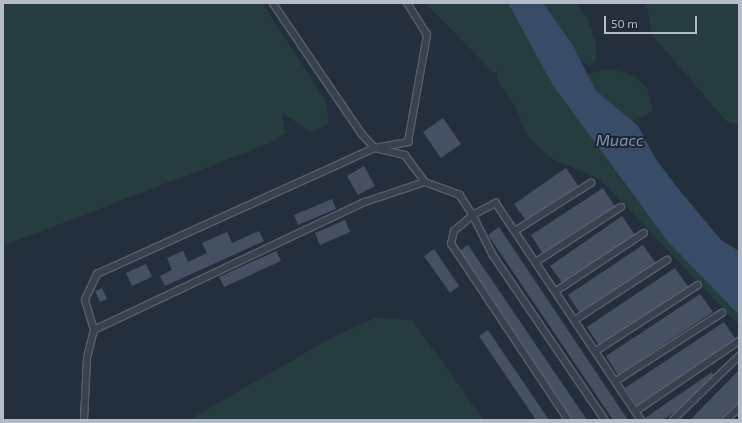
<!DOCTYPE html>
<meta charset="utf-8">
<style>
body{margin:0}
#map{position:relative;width:742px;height:423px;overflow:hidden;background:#242f3e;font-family:"Exo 2",sans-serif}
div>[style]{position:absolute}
.green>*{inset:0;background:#263c3f}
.water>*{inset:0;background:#394c67}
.building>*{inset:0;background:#455162}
.roads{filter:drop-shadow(1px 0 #565f6c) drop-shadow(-1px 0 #565f6c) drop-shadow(0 1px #565f6c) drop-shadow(0 -1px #565f6c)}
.service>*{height:5.5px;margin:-2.75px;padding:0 2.75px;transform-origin:2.75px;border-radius:2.75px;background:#38414e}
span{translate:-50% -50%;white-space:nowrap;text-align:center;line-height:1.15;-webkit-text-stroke:4px #1d2633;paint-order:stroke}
.water-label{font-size:16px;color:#7c92b1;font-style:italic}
.frame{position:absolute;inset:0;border:4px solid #b4bcc9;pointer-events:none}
.scale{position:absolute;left:604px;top:16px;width:93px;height:18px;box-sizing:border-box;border:2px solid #b4bcc9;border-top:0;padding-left:5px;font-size:12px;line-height:14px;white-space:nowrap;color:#b4bcc9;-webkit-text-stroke:3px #1d2633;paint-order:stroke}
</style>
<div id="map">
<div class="green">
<div style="clip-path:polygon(3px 3px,262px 3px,326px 101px,329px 123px,311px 132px,282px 113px,285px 133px,270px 143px,3px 246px)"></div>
<div style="clip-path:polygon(425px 3px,508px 3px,552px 84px,606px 69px,615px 70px,635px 76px,647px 88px,653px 111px,622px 128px,607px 160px,668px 242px,739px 315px,739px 325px,600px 179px,556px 161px,541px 150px,525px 132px,518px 111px,497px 79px,497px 71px,494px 73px)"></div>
<div style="clip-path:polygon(544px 3px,575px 3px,587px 18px,596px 44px,596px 60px,590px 66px,571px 54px,543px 13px)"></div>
<div style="clip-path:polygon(646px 3px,739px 3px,739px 125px,727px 122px,653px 36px)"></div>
<div style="clip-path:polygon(374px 318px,412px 320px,484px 420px,189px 420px,324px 342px)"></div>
</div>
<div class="water">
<div style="clip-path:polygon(508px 3px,543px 3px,572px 44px,596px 91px,638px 126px,655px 158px,676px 186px,721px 240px,739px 251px,739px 315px,668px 242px,552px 84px)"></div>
</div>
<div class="building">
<div style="clip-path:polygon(443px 118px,461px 144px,441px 158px,423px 132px)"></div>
<div style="clip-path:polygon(364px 166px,375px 186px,358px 195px,347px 176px)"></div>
<div style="clip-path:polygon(566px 168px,579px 187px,527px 222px,514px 204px)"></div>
<div style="clip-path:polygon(603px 188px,615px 207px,543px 254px,531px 235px)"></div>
<div style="clip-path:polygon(332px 199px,336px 209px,298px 225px,294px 215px)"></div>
<div style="clip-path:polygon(622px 216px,635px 235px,564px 285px,550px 266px)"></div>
<div style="clip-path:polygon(345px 220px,350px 232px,320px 245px,315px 233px)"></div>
<div style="clip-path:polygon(499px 227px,628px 420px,613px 420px,488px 235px)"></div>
<div style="clip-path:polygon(259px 231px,264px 241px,165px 286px,160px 276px,172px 270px,167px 258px,183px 251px,188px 262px,207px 253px,202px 243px,227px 232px,232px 243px)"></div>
<div style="clip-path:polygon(468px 245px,587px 420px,573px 420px,458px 252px)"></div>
<div style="clip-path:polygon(643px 245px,657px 265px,581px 315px,568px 295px)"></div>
<div style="clip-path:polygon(434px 249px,459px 286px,450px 293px,424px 256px)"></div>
<div style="clip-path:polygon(276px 251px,281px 261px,224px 287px,219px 277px)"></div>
<div style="clip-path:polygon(146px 264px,152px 277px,132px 286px,126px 273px)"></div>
<div style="clip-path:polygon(675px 268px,689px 288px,600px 347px,587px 327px)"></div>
<div style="clip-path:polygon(102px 288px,107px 299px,100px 302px,95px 291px)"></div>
<div style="clip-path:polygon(700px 294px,713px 312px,618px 375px,606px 356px)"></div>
<div style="clip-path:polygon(724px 322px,737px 341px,638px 407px,625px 388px)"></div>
<div style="clip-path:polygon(488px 330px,549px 420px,536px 420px,479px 336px)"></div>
<div style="clip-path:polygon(739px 370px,739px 403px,722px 420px,690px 420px)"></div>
<div style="clip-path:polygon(712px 372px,715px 378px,689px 402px,663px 420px,646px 420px,645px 418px)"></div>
</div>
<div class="roads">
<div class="service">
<div style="left:273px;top:3px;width:158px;rotate:55.8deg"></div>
<div style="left:362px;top:134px;width:19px;rotate:47deg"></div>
<div style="left:375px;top:148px;width:31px;rotate:13deg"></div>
<div style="left:405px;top:155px;width:34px;rotate:53deg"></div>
<div style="left:425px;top:182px;width:37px;rotate:20deg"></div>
<div style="left:460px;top:195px;width:24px;rotate:57deg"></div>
<div style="left:473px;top:215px;width:45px;rotate:63.4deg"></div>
<div style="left:493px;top:255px;width:199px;rotate:55.8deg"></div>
<div style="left:515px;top:231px;width:90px;rotate:-32.3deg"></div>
<div style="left:536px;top:262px;width:101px;rotate:-32.9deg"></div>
<div style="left:556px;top:291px;width:105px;rotate:-33.4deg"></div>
<div style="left:575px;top:320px;width:110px;rotate:-33.1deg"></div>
<div style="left:94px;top:330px;width:31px;rotate:-107deg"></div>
<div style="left:85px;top:300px;width:29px;rotate:-65deg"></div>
<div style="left:97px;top:274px;width:305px;rotate:-24.4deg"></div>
<div style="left:375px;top:148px;width:34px;rotate:-10deg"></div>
<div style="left:408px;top:142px;width:109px;rotate:-79.9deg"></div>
<div style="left:427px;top:35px;width:38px;rotate:-122deg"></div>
<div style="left:596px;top:351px;width:121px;rotate:-32.9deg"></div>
<div style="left:616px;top:381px;width:126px;rotate:-32.7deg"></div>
<div style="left:636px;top:411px;width:125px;rotate:-34.2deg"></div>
<div style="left:84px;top:420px;width:62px;rotate:-87.2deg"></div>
<div style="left:87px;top:358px;width:29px;rotate:-76deg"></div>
<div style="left:94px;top:330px;width:300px;rotate:-25.3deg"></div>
<div style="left:365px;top:202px;width:63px;rotate:-18.4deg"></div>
<div style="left:568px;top:420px;width:211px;rotate:-123.6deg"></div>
<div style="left:451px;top:244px;width:13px;rotate:-77deg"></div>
<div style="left:454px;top:231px;width:25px;rotate:-40deg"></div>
<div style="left:473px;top:215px;width:26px;rotate:-28deg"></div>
<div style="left:496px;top:203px;width:261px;rotate:56.2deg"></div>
<div style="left:673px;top:420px;width:92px;rotate:-44.1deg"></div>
<div style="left:726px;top:420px;width:18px;rotate:-43deg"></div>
</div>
</div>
<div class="water-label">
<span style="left:620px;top:140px">Миасс</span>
</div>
<div class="frame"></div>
<div class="scale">50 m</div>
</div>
